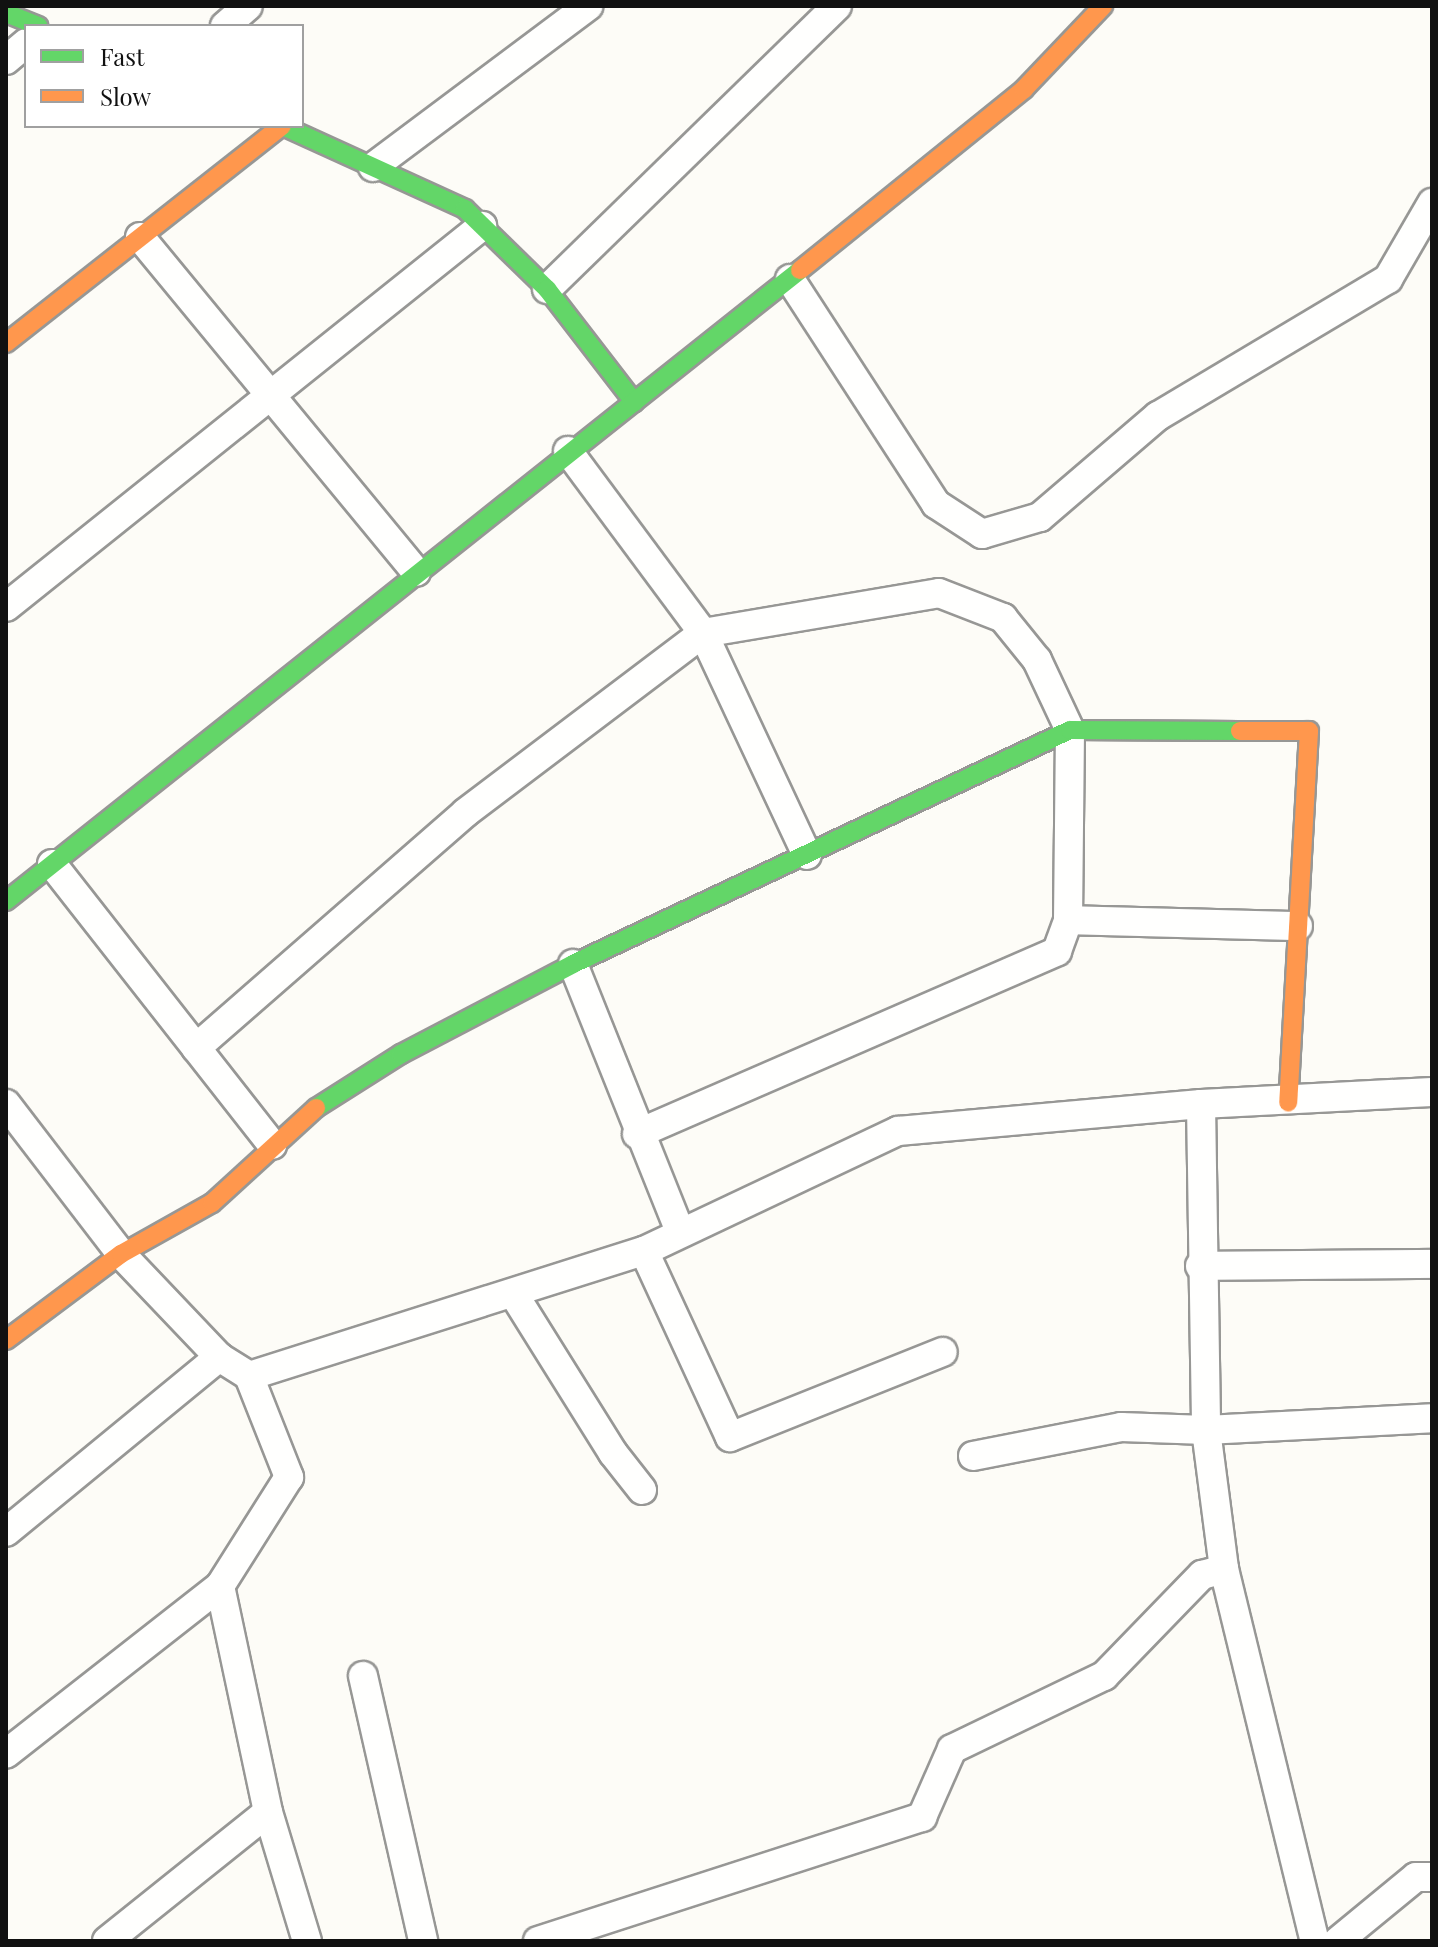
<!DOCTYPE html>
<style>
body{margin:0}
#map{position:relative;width:1438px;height:1947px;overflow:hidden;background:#fdfcf7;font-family:"Playfair Display",serif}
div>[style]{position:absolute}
.roads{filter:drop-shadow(2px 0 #979795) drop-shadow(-2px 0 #979795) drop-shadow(0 2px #979795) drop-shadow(0 -2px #979795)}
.street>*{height:28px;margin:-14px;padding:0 14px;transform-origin:14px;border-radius:14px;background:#fffffe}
.fast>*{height:18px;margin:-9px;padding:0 9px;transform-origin:9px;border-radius:9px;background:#63d668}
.slow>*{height:18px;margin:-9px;padding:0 9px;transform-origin:9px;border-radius:9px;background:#ff974d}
span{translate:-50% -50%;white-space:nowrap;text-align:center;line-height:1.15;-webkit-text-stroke:8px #fff;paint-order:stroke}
.frame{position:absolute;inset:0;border:8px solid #111;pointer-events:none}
.legend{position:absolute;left:24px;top:24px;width:280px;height:104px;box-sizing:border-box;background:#fff;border:2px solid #a0a0a0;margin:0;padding:10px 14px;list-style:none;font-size:24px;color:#111}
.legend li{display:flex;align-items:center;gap:16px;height:40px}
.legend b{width:40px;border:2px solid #a0a0a0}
</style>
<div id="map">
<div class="roads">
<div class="street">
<div style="left:225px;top:26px;width:30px;rotate:-41deg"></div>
<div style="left:6px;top:60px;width:26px;rotate:-40deg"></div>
<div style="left:373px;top:167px;width:269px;rotate:-36.8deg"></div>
<div style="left:140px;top:237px;width:434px;rotate:50.5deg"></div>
<div style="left:790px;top:279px;width:268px;rotate:57deg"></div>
<div style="left:936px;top:504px;width:55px;rotate:33.1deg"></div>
<div style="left:982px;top:534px;width:60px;rotate:-16.3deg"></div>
<div style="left:1040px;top:517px;width:155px;rotate:-40.6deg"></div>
<div style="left:1158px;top:416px;width:268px;rotate:-30.8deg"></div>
<div style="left:1388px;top:279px;width:88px;rotate:-59.9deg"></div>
<div style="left:547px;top:289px;width:405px;rotate:-44.3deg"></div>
<div style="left:568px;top:451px;width:227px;rotate:53.4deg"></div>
<div style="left:703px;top:633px;width:239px;rotate:-9.6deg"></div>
<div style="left:939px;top:593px;width:69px;rotate:21.3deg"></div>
<div style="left:1003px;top:618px;width:54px;rotate:51deg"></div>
<div style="left:1037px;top:660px;width:77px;rotate:64.8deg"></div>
<div style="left:1070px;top:730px;width:190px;rotate:90.6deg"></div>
<div style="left:1068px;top:920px;width:230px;rotate:1.5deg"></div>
<div style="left:6px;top:607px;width:610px;rotate:-38.67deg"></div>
<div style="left:52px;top:864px;width:357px;rotate:51.9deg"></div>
<div style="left:573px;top:964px;width:289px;rotate:68.2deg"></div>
<div style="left:196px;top:1048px;width:357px;rotate:-41.1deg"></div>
<div style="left:465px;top:813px;width:298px;rotate:-37.1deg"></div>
<div style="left:703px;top:633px;width:245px;rotate:64.9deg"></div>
<div style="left:6px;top:1104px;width:189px;rotate:52.5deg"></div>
<div style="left:121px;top:1254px;width:142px;rotate:46.4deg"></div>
<div style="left:219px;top:1357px;width:36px;rotate:32deg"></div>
<div style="left:249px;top:1376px;width:109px;rotate:68.4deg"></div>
<div style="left:289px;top:1477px;width:129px;rotate:122.3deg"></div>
<div style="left:220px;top:1586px;width:272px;rotate:141.9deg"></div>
<div style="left:1201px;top:1104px;width:326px;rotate:89.1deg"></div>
<div style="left:1206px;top:1430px;width:140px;rotate:82.6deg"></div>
<div style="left:1224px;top:1569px;width:383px;rotate:76.3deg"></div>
<div style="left:637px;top:1134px;width:458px;rotate:-23.5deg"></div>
<div style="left:1057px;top:951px;width:33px;rotate:-70deg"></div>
<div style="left:644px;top:1251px;width:205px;rotate:65.2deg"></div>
<div style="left:730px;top:1437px;width:229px;rotate:-21.8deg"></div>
<div style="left:1200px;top:1266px;width:232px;rotate:-0.5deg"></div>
<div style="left:513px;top:1293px;width:189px;rotate:58deg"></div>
<div style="left:613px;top:1453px;width:47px;rotate:51.9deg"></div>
<div style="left:249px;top:1376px;width:414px;rotate:-17.6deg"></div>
<div style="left:644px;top:1251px;width:281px;rotate:-25.3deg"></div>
<div style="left:898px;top:1131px;width:304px;rotate:-5.1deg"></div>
<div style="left:1201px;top:1104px;width:231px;rotate:-3deg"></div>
<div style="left:973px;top:1456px;width:151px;rotate:-11.1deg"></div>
<div style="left:1121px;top:1427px;width:85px;rotate:2deg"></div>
<div style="left:1206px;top:1430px;width:226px;rotate:-3deg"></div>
<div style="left:6px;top:1532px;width:276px;rotate:-39.4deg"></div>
<div style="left:220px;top:1586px;width:231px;rotate:78deg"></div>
<div style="left:268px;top:1812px;width:135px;rotate:73.2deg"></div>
<div style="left:363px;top:1676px;width:272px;rotate:77.2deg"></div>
<div style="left:107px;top:1941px;width:206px;rotate:-38.7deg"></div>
<div style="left:538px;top:1941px;width:404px;rotate:-17.9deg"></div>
<div style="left:922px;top:1817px;width:74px;rotate:-66.2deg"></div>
<div style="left:952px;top:1749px;width:169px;rotate:-25.7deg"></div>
<div style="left:1104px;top:1676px;width:141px;rotate:-45.9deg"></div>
<div style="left:1202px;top:1575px;width:23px;rotate:-15deg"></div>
<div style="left:1338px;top:1941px;width:101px;rotate:-39.4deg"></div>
<div style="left:1416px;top:1877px;width:16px"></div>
</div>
<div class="fast">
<div style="left:6px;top:13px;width:35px;rotate:22deg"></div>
<div style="left:283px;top:126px;width:200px;rotate:24.5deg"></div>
<div style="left:465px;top:209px;width:115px;rotate:44.3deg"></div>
<div style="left:547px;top:289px;width:143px;rotate:52.4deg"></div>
<div style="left:6px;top:901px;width:1014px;rotate:-38.47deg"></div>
<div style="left:316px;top:1108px;width:101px;rotate:-32.4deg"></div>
<div style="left:401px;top:1054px;width:194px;rotate:-27.6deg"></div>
<div style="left:573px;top:964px;width:549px;rotate:-25.21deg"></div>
<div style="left:1070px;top:730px;width:170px;rotate:0.3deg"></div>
</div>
<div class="slow">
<div style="left:800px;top:270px;width:288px;rotate:-38.9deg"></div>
<div style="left:1024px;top:89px;width:115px;rotate:-46.4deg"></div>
<div style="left:6px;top:343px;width:351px;rotate:-38.2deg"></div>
<div style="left:1240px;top:731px;width:69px"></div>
<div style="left:1309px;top:731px;width:372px;rotate:93.2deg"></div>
<div style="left:6px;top:1340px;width:144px;rotate:-36.8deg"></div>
<div style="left:121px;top:1254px;width:104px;rotate:-29.3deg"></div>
<div style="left:212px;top:1203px;width:141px;rotate:-42.4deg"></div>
</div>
</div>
<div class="frame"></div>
<ul class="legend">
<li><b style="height:10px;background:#63d668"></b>Fast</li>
<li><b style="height:10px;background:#ff974d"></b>Slow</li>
</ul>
</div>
